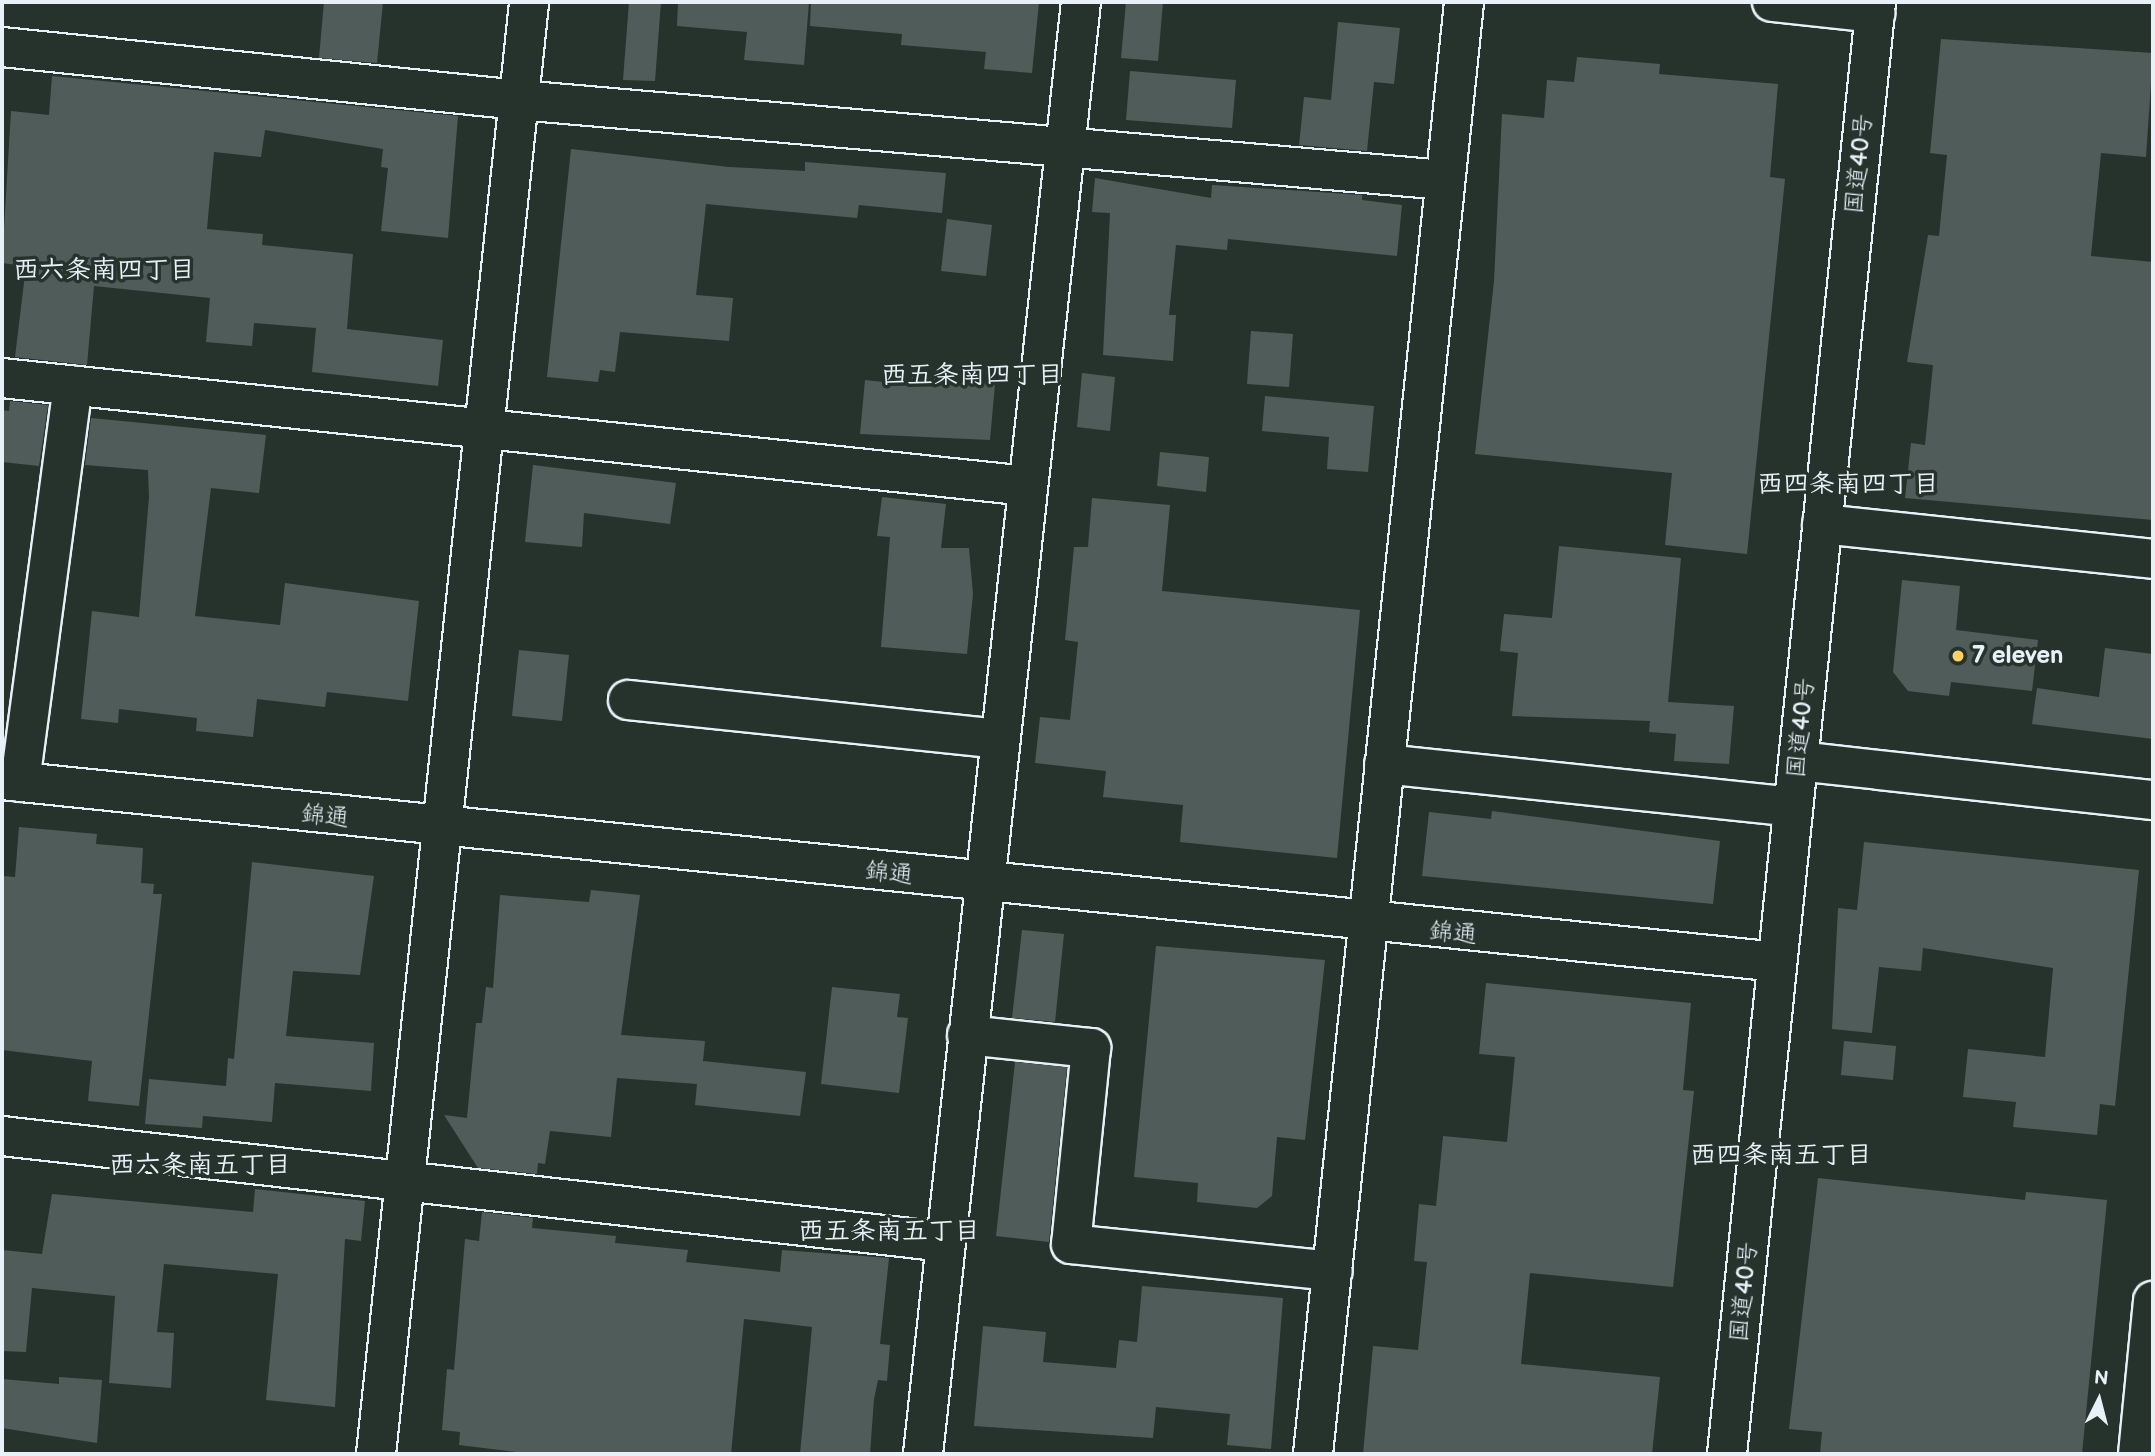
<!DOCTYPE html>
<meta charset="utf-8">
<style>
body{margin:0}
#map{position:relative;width:2155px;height:1456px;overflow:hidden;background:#26332d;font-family:"Balsamiq Sans","Klee One",sans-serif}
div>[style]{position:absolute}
.building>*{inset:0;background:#505c59}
.roads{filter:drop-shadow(2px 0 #e8f1f8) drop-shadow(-2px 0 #e8f1f8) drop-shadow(0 2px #e8f1f8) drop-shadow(0 -2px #e8f1f8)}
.minor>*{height:38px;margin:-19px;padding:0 19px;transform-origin:19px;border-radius:19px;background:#26332d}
.highway>*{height:38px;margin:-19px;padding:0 19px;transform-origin:19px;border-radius:19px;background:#26332d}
.dots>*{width:19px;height:19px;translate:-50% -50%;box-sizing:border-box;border:4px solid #26332d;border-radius:50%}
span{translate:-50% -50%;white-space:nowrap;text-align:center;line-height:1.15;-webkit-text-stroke:7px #26332d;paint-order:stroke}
.street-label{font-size:24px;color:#e8f1f8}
.poi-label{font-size:24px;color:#e8f1f8;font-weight:700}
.left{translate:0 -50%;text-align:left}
.neighbourhood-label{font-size:26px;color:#e8f1f8;font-weight:700}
.frame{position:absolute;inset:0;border:4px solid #e8f1f8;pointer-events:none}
.north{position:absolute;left:2064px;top:1365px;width:70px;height:70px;-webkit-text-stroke:5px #26332d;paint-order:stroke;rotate:6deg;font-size:19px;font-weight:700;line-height:28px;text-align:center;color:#e8f1f8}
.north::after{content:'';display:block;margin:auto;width:24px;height:32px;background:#e8f1f8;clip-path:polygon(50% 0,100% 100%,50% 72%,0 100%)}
</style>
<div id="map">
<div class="building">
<div style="clip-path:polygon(324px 2px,383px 2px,377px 63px,319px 58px)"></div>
<div style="clip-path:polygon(629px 2px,661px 2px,655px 81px,623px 80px)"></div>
<div style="clip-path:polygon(678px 2px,809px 2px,804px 65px,744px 60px,747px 32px,677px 26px)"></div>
<div style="clip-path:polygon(811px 2px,1039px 2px,1032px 73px,984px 69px,986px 52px,901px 45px,902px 34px,810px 26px)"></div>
<div style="clip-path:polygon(1126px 2px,1163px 2px,1158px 61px,1121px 58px)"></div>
<div style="clip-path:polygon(1338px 22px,1400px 28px,1394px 84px,1374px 82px,1367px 151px,1299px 145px,1304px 97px,1331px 100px)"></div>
<div style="clip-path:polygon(1941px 39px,2153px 53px,2146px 157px,2101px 153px,2091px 256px,2153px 262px,2153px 520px,1905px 498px,1911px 443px,1925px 445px,1933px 365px,1907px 362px,1928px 235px,1939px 236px,1947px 155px,1930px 153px)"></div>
<div style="clip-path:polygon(1577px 57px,1660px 64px,1659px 74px,1778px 84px,1770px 177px,1785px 179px,1747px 554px,1665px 545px,1672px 473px,1475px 454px,1494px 281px,1502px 114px,1544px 118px,1547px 80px,1574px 82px)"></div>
<div style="clip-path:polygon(1130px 71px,1236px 80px,1232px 128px,1126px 120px)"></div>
<div style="clip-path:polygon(52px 76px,458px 116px,448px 238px,381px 231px,388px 168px,381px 167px,383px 149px,265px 130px,261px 157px,214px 152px,207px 229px,263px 234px,262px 245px,353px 254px,347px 329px,443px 340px,438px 386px,312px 372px,316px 328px,254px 323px,252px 346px,206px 342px,210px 298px,94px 286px,87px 365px,15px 357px,26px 266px,2px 263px,11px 111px,49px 115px)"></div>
<div style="clip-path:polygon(571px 149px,729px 167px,805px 171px,805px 162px,946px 173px,942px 213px,859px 205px,857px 218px,706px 204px,696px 295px,733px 298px,729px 341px,620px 332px,615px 372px,600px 370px,598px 382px,547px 377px)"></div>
<div style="clip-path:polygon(1095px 178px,1211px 198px,1212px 185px,1362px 195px,1362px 200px,1402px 205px,1397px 256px,1228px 239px,1227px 250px,1176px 245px,1169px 315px,1176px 315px,1173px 361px,1103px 355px,1110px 213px,1092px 212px)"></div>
<div style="clip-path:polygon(947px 219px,992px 225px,986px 276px,941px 271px)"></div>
<div style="clip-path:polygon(1251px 331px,1293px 334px,1289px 387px,1247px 384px)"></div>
<div style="clip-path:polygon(1082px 373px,1115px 377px,1110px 431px,1077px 427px)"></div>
<div style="clip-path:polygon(912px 376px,995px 384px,990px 440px,860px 434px,865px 380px,911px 385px)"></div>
<div style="clip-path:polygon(1265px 396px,1374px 406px,1368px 472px,1327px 469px,1329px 437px,1262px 431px)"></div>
<div style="clip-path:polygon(10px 401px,48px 405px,39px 466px,2px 462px,2px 410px,9px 411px)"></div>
<div style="clip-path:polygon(91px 418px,266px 435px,259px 493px,211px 488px,195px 616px,280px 625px,285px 583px,419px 601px,408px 701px,327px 692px,325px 707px,257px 699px,253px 737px,196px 731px,197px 718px,119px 709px,118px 723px,81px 719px,92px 611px,139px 617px,149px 497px,148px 470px,85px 465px)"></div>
<div style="clip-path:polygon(1160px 452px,1209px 457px,1206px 492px,1157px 486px)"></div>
<div style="clip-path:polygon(533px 465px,676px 483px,670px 524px,584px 513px,582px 547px,525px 542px)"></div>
<div style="clip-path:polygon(882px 497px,946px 504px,941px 548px,969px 548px,973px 594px,967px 654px,881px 647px,890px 537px,877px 536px)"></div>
<div style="clip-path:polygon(1092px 498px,1170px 505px,1162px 591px,1360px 610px,1337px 858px,1180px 842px,1183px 805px,1103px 797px,1106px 771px,1035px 763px,1040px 717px,1070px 720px,1078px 642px,1065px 640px,1074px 547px,1088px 547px)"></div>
<div style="clip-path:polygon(1559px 546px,1681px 558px,1668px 702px,1734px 706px,1729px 764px,1674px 761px,1676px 734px,1649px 732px,1650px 721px,1512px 716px,1518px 653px,1500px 651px,1504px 614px,1552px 618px)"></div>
<div style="clip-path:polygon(1902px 580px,1960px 586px,1956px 630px,2038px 640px,2032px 691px,1951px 682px,1949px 696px,1908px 691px,1893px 672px)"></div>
<div style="clip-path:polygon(2105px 648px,2153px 654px,2153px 739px,2032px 724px,2037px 688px,2099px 697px)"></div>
<div style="clip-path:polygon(519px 650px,569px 655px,562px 721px,512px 716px)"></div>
<div style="clip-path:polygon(1492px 811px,1720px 841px,1713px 904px,1422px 876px,1429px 812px,1491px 819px)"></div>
<div style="clip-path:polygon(19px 827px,97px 834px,96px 844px,143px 848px,141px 883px,154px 884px,153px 894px,162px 894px,139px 1106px,88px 1101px,92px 1061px,2px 1050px,2px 876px,15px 877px)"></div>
<div style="clip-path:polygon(1864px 842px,2139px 870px,2115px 1106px,2100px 1104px,2097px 1135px,2013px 1127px,2016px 1102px,1963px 1097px,1968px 1049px,2045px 1057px,2053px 968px,1923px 948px,1921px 971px,1879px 967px,1872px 1033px,1832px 1029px,1838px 908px,1857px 910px)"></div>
<div style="clip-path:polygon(252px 862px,374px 876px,360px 975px,293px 971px,286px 1036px,374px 1043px,371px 1091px,275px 1083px,272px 1122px,203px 1116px,202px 1128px,145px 1124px,149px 1079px,226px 1086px,228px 1058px,234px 1059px)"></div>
<div style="clip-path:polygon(591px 890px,640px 895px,621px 1035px,705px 1041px,703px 1061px,806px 1072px,800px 1116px,695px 1105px,697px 1084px,617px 1078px,611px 1137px,550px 1131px,545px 1164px,538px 1163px,537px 1174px,478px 1168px,444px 1115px,467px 1118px,476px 1023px,482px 1023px,486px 987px,493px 988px,500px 895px,589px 902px)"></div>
<div style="clip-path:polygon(1022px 930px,1064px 934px,1055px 1022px,1012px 1018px)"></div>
<div style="clip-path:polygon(1156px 946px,1325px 960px,1305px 1140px,1277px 1137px,1272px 1196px,1257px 1208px,1197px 1202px,1198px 1183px,1134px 1177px)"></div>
<div style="clip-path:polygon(1486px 983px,1691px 1003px,1683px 1090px,1694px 1091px,1673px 1287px,1530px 1273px,1521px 1364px,1660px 1377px,1652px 1454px,1363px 1454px,1373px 1346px,1418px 1350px,1427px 1262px,1414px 1261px,1419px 1204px,1436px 1206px,1443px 1136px,1507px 1142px,1515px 1057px,1479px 1054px)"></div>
<div style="clip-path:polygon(832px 987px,900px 994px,897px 1017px,908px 1018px,899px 1093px,821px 1084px)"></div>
<div style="clip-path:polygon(1844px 1041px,1896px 1046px,1893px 1080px,1841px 1075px)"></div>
<div style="clip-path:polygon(1015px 1062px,1067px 1067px,1049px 1242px,996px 1236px)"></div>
<div style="clip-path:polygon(1818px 1178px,2025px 1200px,2026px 1192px,2107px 1200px,2082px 1454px,1820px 1454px,1822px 1432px,1789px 1429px)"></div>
<div style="clip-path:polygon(255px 1189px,365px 1201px,361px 1241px,345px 1239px,335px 1407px,266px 1400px,278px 1274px,164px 1264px,157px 1332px,174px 1333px,171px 1388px,109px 1383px,115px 1296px,32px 1288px,26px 1352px,2px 1351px,2px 1250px,42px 1254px,52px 1194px,253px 1212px)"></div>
<div style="clip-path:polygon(482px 1212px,533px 1218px,532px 1228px,616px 1236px,615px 1243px,688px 1250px,686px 1262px,780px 1272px,782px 1250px,889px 1258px,880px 1344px,890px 1345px,887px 1381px,878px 1380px,874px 1399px,870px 1454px,800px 1454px,812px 1327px,744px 1319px,731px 1454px,533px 1454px,459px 1445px,460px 1432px,442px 1430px,447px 1369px,454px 1370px,465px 1239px,479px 1241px)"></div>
<div style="clip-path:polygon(1142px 1286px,1283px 1298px,1271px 1449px,1227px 1445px,1230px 1414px,1156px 1407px,1153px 1438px,974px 1426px,983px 1326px,1046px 1332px,1043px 1362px,1116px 1368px,1119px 1340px,1137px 1342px)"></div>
<div style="clip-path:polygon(59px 1377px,102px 1380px,97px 1443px,2px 1428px,2px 1379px,59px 1384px)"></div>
</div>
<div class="roads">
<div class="minor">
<div style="left:1772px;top:2px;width:104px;rotate:6.1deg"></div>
<div style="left:2px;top:47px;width:520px;rotate:5.85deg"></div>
<div style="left:519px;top:100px;width:929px;rotate:4.94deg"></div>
<div style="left:2px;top:378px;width:1031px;rotate:6.01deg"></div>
<div style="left:1822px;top:524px;width:333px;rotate:6deg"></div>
<div style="left:628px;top:700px;width:373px;rotate:6deg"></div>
<div style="left:1798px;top:761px;width:357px;rotate:6.3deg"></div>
<div style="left:1384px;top:764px;width:411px;rotate:6deg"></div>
<div style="left:2px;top:780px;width:1784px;rotate:5.85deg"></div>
<div style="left:20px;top:782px;width:400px;rotate:-82.4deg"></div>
<div style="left:967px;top:1035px;width:125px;rotate:6deg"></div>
<div style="left:1091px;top:1048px;width:197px;rotate:95.8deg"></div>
<div style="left:1071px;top:1244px;width:263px;rotate:5.9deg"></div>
<div style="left:2px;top:1136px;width:949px;rotate:6.41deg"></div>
<div style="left:376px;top:1454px;width:1460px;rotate:-83.98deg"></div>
<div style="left:923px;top:1454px;width:1461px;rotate:-83.79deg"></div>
<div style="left:1313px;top:1454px;width:1460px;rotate:-84.06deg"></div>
<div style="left:2138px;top:1454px;width:154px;rotate:-84.4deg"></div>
</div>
<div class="highway">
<div style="left:1727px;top:1454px;width:1460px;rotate:-84.14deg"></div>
</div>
</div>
<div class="dots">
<div style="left:1958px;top:656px;background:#ffd166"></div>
</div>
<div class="street-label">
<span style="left:1859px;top:164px;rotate:-84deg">国道40号</span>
<span style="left:1801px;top:728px;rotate:-84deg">国道40号</span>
<span style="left:325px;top:816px;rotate:6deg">錦通</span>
<span style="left:889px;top:873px;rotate:6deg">錦通</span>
<span style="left:1453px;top:933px;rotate:5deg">錦通</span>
<span style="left:1744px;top:1292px;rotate:-84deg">国道40号</span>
</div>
<div class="poi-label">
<span class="left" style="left:1972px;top:656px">7 eleven</span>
</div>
<div class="neighbourhood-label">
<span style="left:104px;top:271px">西六条南四丁目</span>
<span style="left:972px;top:376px">西五条南四丁目</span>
<span style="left:1848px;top:485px">西四条南四丁目</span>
<span style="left:1781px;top:1156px">西四条南五丁目</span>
<span style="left:200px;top:1166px">西六条南五丁目</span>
<span style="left:889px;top:1232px">西五条南五丁目</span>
</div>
<div class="frame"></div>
<div class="north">N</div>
</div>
